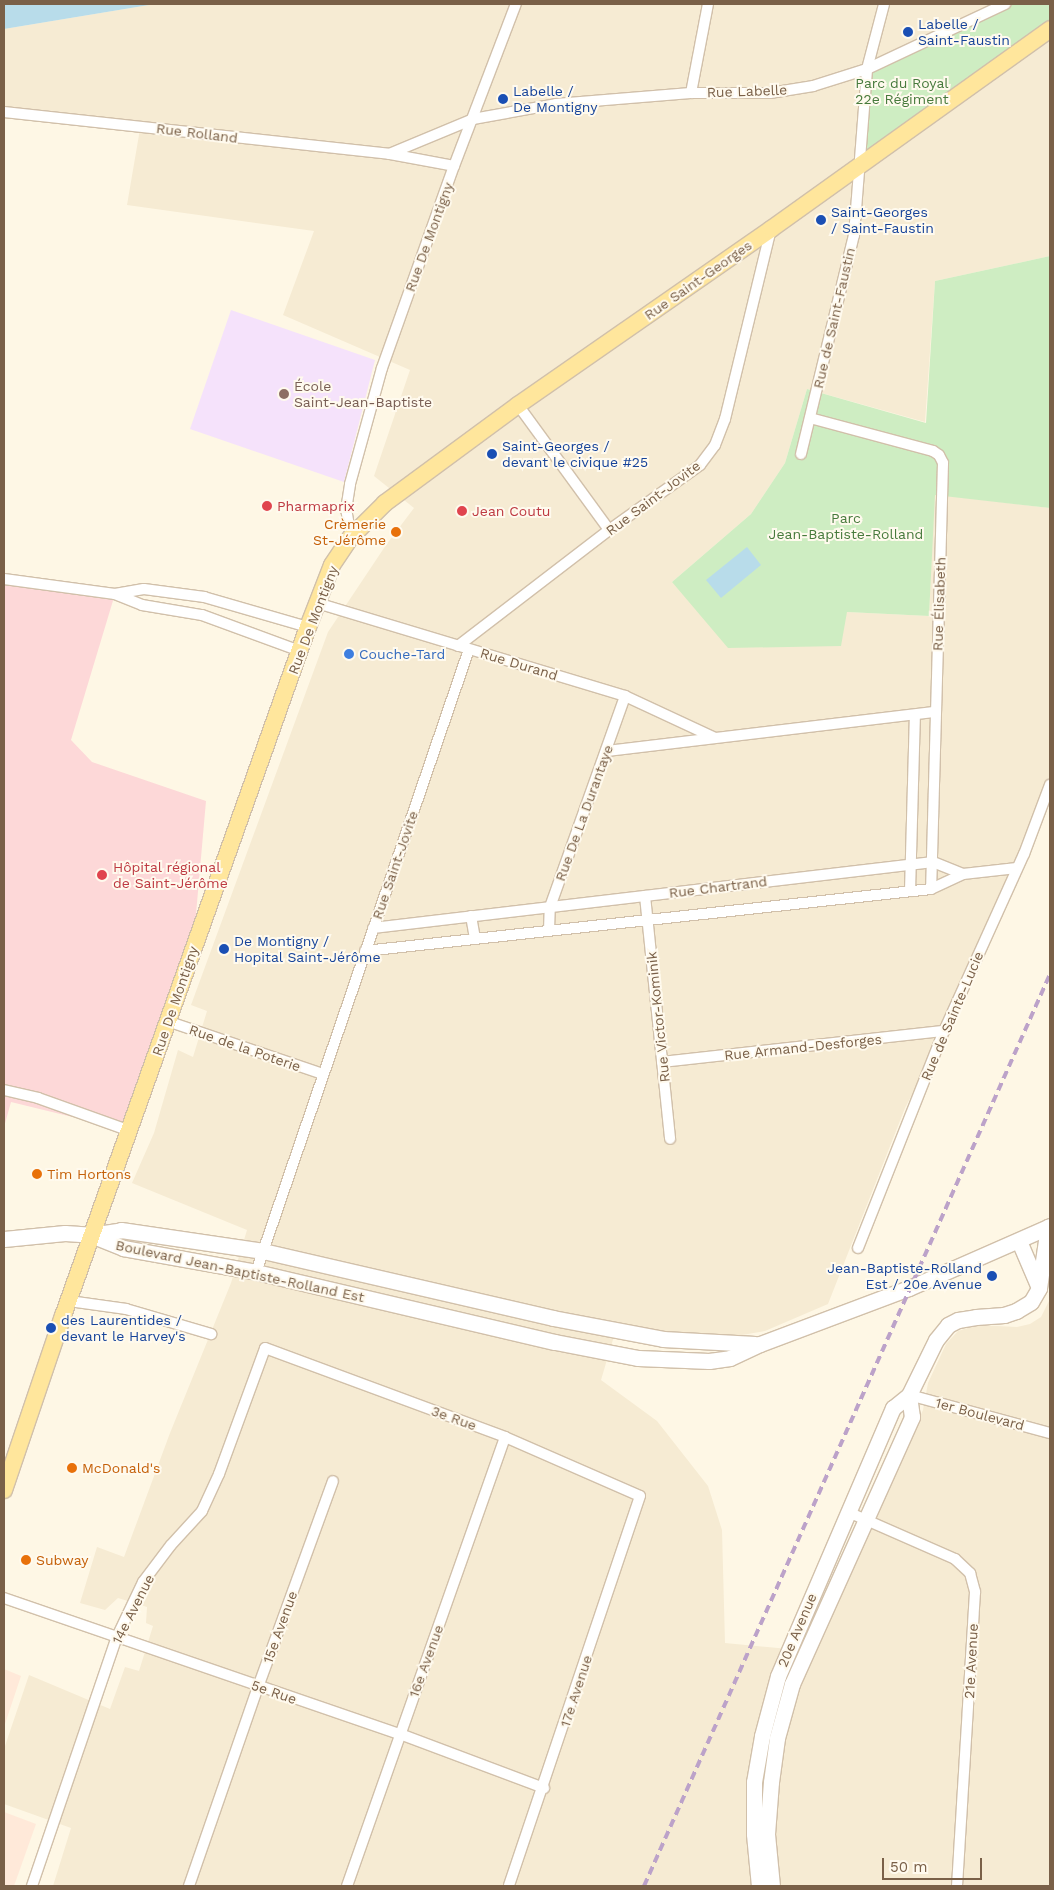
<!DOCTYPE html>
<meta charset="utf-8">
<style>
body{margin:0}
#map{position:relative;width:1054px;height:1890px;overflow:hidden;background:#fef7e5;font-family:"Work Sans",sans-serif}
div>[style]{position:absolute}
.residential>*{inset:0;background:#f6ebd3}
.commercial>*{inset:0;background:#ffe9d9}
.education>*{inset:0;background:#f5e2fb}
.medical>*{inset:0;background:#fdd8d8}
.green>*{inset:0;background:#ceedc2}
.water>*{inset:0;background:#b8dcea}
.roads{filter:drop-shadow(1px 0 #d1c0aa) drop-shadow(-1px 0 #d1c0aa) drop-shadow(0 1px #d1c0aa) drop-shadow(0 -1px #d1c0aa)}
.street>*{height:10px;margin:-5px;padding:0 5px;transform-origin:5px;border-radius:5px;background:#fff}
.secondary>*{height:15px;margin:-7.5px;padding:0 7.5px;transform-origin:7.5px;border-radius:7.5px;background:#fff}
.primary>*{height:16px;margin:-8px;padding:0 8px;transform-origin:8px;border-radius:8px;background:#ffe69c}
.rail>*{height:4px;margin-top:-2px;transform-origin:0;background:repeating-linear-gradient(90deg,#bca2c9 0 8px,transparent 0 13px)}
.dots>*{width:14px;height:14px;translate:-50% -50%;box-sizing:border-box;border:2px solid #fffaee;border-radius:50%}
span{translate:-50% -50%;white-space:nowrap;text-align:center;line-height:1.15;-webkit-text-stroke:4px #fffaee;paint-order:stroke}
.transit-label{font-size:14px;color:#164399}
.left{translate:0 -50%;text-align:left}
.right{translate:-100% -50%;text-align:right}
.park-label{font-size:14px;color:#477a3c}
.street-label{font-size:14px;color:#7a6048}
.education-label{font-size:14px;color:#785e54}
.health-label{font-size:14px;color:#be3a42}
.food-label{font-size:14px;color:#c56008}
.shop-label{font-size:14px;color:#366cbe}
.frame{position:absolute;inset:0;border:5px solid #7a6048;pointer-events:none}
.scale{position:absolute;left:882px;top:1858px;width:100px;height:22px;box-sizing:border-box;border:2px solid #7a6048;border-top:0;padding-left:6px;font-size:15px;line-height:18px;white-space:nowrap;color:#7a6048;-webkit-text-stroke:4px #fffaee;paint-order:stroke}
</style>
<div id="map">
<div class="residential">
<div style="clip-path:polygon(155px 4px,1050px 4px,1050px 256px,935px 281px,925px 422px,807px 389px,785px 463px,751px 514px,672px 582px,847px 612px,929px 616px,934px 494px,1050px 508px,1050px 789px,938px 1044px,905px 1108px,828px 1304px,765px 1331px,730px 1337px,664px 1333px,617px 1326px,601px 1380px,657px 1421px,708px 1486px,722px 1530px,725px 1643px,810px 1651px,923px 1410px,928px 1383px,946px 1344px,958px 1331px,977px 1325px,1017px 1327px,1030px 1324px,1041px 1317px,1050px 1299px,1050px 1886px,53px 1886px,71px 1828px,4px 1804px,4px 1749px,29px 1675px,110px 1709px,125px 1667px,139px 1671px,153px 1626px,146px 1623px,147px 1607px,118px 1598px,105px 1610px,80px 1603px,97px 1547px,124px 1557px,170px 1433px,231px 1283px,247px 1230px,132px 1183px,154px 1133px,178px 1050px,193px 1057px,207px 1011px,191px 1005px,328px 632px,386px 545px,414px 508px,374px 476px,410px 370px,283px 315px,314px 231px,127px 205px,140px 129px,4px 113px,4px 29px)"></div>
</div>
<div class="commercial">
<div style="clip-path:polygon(4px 1669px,21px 1676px,4px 1727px)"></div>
<div style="clip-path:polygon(4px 1812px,36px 1824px,14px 1886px,4px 1886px)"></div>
</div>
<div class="education">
<div style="clip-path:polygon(231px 310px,375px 360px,344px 482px,190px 429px)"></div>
</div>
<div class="medical">
<div style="clip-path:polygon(4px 579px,115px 594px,71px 740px,92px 762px,206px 801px,193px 948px,130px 1131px,11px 1102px,4px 1127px)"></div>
</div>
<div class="green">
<div style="clip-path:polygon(1014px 4px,1050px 4px,1050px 23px,859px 165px,867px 69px)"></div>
<div style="clip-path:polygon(1050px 256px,1050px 508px,935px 495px,929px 616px,847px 612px,841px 646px,728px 648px,672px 582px,751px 514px,785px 463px,807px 389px,926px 423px,935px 281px)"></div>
</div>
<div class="water">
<div style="clip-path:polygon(4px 4px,155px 4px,4px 29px)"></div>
<div style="clip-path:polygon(747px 547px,761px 565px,721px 598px,706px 580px)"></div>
</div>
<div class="roads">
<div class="street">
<div style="left:691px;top:93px;width:91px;rotate:-79.2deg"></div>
<div style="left:4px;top:112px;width:387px;rotate:6.2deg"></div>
<div style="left:389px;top:154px;width:91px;rotate:-22.6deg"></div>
<div style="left:473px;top:119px;width:84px;rotate:-10.2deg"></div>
<div style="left:556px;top:104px;width:135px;rotate:-4.7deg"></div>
<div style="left:691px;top:93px;width:79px"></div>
<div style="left:770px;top:93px;width:44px;rotate:-9.2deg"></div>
<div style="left:813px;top:86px;width:57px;rotate:-17.5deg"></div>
<div style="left:867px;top:69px;width:153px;rotate:-25.2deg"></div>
<div style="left:390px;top:154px;width:65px;rotate:10.6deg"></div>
<div style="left:518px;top:405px;width:155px;rotate:53.9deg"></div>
<div style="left:810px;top:418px;width:127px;rotate:15deg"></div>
<div style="left:933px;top:451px;width:7px;rotate:34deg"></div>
<div style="left:939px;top:455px;width:9px;rotate:63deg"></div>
<div style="left:943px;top:463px;width:426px;rotate:91.6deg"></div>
<div style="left:801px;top:454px;width:225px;rotate:-76.4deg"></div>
<div style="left:854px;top:235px;width:167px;rotate:-85.5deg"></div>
<div style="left:867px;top:69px;width:67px;rotate:-75.3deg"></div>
<div style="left:351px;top:537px;width:27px;rotate:-100deg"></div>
<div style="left:346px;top:510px;width:26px;rotate:-81deg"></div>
<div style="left:350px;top:484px;width:120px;rotate:-74.6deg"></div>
<div style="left:382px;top:368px;width:214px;rotate:-70.4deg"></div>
<div style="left:454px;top:166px;width:173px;rotate:-69.1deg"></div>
<div style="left:4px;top:579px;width:112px;rotate:7.7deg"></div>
<div style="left:115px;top:594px;width:29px;rotate:22deg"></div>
<div style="left:142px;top:605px;width:61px;rotate:9.5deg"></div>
<div style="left:202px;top:615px;width:104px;rotate:20.2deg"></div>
<div style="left:115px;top:594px;width:29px;rotate:-10deg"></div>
<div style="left:144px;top:589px;width:61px;rotate:7.6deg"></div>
<div style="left:204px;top:597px;width:108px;rotate:16.1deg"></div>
<div style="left:317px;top:603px;width:322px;rotate:16.8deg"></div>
<div style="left:625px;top:696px;width:99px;rotate:25deg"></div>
<div style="left:458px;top:646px;width:190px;rotate:-37.5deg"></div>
<div style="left:609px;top:530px;width:112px;rotate:-35.5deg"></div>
<div style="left:700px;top:465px;width:25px;rotate:-53deg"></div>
<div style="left:715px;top:445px;width:28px;rotate:-69deg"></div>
<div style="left:725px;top:419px;width:195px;rotate:-76.4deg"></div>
<div style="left:607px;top:751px;width:331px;rotate:-6.8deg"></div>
<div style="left:910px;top:891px;width:176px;rotate:-88.4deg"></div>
<div style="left:645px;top:896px;width:244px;rotate:84.1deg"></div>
<div style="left:471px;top:916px;width:22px;rotate:80deg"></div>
<div style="left:373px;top:928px;width:564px;rotate:-6.72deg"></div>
<div style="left:933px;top:862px;width:32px;rotate:22deg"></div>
<div style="left:549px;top:930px;width:23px;rotate:-88deg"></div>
<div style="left:550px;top:907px;width:224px;rotate:-70.4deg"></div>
<div style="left:365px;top:951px;width:569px;rotate:-6.25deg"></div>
<div style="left:931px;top:889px;width:35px;rotate:-25deg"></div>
<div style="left:963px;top:874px;width:54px;rotate:-6.3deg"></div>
<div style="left:167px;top:1021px;width:165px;rotate:18.8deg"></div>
<div style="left:662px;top:1062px;width:284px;rotate:-6.3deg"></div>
<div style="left:4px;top:1090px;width:35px;rotate:13deg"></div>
<div style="left:38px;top:1098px;width:98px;rotate:19.7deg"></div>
<div style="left:858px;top:1248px;width:233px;rotate:-68.4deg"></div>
<div style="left:944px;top:1031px;width:194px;rotate:-65.7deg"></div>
<div style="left:1024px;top:854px;width:74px;rotate:-69.4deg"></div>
<div style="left:256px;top:1272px;width:658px;rotate:-71.12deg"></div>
<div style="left:69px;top:1301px;width:58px;rotate:8deg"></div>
<div style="left:126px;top:1309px;width:89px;rotate:16.4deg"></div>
<div style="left:909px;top:1395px;width:146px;rotate:15.1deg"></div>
<div style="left:848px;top:1512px;width:117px;rotate:23.7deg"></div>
<div style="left:955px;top:1559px;width:21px;rotate:43deg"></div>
<div style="left:970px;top:1573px;width:20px;rotate:75deg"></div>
<div style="left:975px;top:1592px;width:295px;rotate:93.5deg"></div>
<div style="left:4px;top:1598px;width:419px;rotate:19deg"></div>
<div style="left:400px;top:1734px;width:154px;rotate:20.6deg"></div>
<div style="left:32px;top:1886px;width:263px;rotate:-71.2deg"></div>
<div style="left:117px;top:1637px;width:61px;rotate:-64.7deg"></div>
<div style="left:143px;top:1582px;width:46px;rotate:-52.9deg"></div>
<div style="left:171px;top:1545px;width:46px;rotate:-47.6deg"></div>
<div style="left:202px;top:1511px;width:41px;rotate:-65.3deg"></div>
<div style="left:219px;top:1474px;width:134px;rotate:-69.9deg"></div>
<div style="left:265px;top:1348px;width:256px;rotate:20.3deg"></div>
<div style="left:505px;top:1437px;width:147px;rotate:23.6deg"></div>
<div style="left:640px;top:1496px;width:411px;rotate:108.6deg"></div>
<div style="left:189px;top:1886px;width:211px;rotate:-70.9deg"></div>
<div style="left:258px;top:1687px;width:219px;rotate:-70deg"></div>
<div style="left:347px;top:1886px;width:476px;rotate:-70.6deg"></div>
</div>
<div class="secondary">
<div style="left:91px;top:1235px;width:35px;rotate:22deg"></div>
<div style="left:123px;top:1248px;width:135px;rotate:10.2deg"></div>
<div style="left:256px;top:1272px;width:307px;rotate:13.2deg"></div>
<div style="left:555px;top:1342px;width:85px;rotate:10.9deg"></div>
<div style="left:638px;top:1358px;width:71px;rotate:2.4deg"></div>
<div style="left:709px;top:1361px;width:21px;rotate:-8deg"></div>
<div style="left:730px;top:1358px;width:33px;rotate:-25deg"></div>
<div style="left:760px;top:1344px;width:159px;rotate:-20.6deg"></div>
<div style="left:909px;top:1288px;width:154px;rotate:-23.7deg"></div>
<div style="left:4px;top:1239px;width:61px;rotate:-5.6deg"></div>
<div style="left:65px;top:1233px;width:26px;rotate:4deg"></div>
<div style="left:91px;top:1235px;width:30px;rotate:-9deg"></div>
<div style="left:121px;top:1230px;width:144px;rotate:8.4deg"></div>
<div style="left:263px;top:1251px;width:298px;rotate:13deg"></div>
<div style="left:553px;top:1318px;width:112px;rotate:10.8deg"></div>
<div style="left:663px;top:1339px;width:92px;rotate:3.1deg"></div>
<div style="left:1019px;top:1241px;width:51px;rotate:66.9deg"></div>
<div style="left:759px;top:1886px;width:52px;rotate:-95.5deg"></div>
<div style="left:754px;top:1834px;width:52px;rotate:-90deg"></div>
<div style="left:754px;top:1782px;width:47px;rotate:-80.1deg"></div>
<div style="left:762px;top:1736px;width:62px;rotate:-75.1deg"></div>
<div style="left:778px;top:1676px;width:292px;rotate:-66.8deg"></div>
<div style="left:893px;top:1408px;width:21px;rotate:-39deg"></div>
<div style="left:909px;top:1395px;width:61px;rotate:-63.9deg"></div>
<div style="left:936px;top:1340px;width:19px;rotate:-51deg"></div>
<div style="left:948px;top:1325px;width:11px;rotate:-27deg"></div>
<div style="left:958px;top:1320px;width:18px;rotate:-9deg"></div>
<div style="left:976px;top:1317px;width:28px;rotate:-4deg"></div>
<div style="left:1004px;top:1315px;width:13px;rotate:-18deg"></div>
<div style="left:1016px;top:1311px;width:17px;rotate:-31deg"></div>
<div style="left:1031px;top:1302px;width:16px;rotate:-60deg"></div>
<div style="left:1039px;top:1288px;width:62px;rotate:-81.6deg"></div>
<div style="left:772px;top:1886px;width:52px;rotate:-95.5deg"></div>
<div style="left:767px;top:1834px;width:52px;rotate:-85.6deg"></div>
<div style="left:771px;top:1782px;width:44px;rotate:-82.2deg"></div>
<div style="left:777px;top:1738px;width:56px;rotate:-74.5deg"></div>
<div style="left:792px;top:1684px;width:293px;rotate:-65.8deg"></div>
<div style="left:912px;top:1417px;width:22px;rotate:-98deg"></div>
</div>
<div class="primary">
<div style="left:4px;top:1490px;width:184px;rotate:-71.3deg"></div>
<div style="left:63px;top:1316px;width:731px;rotate:-70.43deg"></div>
<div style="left:308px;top:627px;width:66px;rotate:-68.8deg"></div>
<div style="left:332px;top:565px;width:34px;rotate:-56deg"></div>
<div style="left:351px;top:537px;width:48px;rotate:-45deg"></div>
<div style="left:385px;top:503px;width:165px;rotate:-36.4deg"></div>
<div style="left:518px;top:405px;width:308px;rotate:-34.8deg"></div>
<div style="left:771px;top:229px;width:343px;rotate:-35.6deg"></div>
</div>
</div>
<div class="rail">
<div style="left:644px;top:1886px;width:998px;rotate:-66deg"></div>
</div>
<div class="dots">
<div style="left:908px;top:32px;background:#1a4fb4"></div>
<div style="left:503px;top:99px;background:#1a4fb4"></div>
<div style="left:821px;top:220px;background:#1a4fb4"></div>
<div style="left:284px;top:394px;background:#8d6e63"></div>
<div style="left:492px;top:454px;background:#1a4fb4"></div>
<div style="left:267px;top:506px;background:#e0444e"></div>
<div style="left:462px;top:511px;background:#e0444e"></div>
<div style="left:396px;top:532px;background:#e8710a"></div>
<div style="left:349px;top:654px;background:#3f7fe0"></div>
<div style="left:102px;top:875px;background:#e0444e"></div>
<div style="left:224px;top:949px;background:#1a4fb4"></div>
<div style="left:37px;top:1174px;background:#e8710a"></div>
<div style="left:992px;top:1276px;background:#1a4fb4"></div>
<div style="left:51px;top:1328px;background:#1a4fb4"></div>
<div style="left:72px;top:1468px;background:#e8710a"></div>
<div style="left:26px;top:1560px;background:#e8710a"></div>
</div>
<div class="transit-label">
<span class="left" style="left:918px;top:32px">Labelle /<br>Saint-Faustin</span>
<span class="left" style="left:513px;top:99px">Labelle /<br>De Montigny</span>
<span class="left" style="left:831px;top:220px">Saint-Georges<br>/ Saint-Faustin</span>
<span class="left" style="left:502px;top:454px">Saint-Georges /<br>devant le civique #25</span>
<span class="left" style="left:234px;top:949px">De Montigny /<br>Hopital Saint-Jérôme</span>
<span class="right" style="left:982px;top:1276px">Jean-Baptiste-Rolland<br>Est / 20e Avenue</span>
<span class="left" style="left:61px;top:1328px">des Laurentides /<br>devant le Harvey's</span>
</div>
<div class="park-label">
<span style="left:902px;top:91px">Parc du Royal<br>22e Régiment</span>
<span style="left:846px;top:526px">Parc<br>Jean-Baptiste-Rolland</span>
</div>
<div class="street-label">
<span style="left:747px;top:91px;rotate:-2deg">Rue Labelle</span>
<span style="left:197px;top:133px;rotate:7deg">Rue Rolland</span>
<span style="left:429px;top:237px;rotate:-70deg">Rue De Montigny</span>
<span style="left:698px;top:280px;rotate:-35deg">Rue Saint-Georges</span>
<span style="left:834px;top:318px;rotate:-77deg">Rue de Saint-Faustin</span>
<span style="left:653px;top:498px;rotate:-37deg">Rue Saint-Jovite</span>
<span style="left:939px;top:604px;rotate:-88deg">Rue Élisabeth</span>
<span style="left:313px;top:620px;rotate:-69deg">Rue De Montigny</span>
<span style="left:519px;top:664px;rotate:17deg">Rue Durand</span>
<span style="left:584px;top:813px;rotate:-70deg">Rue De La Durantaye</span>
<span style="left:395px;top:865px;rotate:-71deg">Rue Saint-Jovite</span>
<span style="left:718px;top:887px;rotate:-7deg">Rue Chartrand</span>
<span style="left:175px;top:1001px;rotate:-71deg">Rue De Montigny</span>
<span style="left:952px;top:1016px;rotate:-67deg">Rue de Sainte-Lucie</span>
<span style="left:658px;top:1017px;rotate:-96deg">Rue Victor-Kominik</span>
<span style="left:803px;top:1047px;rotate:-6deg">Rue Armand-Desforges</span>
<span style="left:245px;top:1048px;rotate:19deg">Rue de la Poterie</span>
<span style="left:240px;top:1271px;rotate:12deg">Boulevard Jean-Baptiste-Rolland Est</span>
<span style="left:980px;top:1414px;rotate:15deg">1er Boulevard</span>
<span style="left:454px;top:1418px;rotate:20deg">3e Rue</span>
<span style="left:133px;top:1609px;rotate:-63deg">14e Avenue</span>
<span style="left:280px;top:1627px;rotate:-70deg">15e Avenue</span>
<span style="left:797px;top:1630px;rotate:-67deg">20e Avenue</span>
<span style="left:426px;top:1661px;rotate:-70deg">16e Avenue</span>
<span style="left:971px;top:1661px;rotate:-87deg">21e Avenue</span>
<span style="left:576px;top:1691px;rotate:-72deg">17e Avenue</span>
<span style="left:274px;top:1692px;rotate:19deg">5e Rue</span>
</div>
<div class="education-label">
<span class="left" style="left:294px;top:394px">École<br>Saint-Jean-Baptiste</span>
</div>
<div class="health-label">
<span class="left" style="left:277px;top:506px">Pharmaprix</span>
<span class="left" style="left:472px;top:511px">Jean Coutu</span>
<span class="left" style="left:113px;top:875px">Hôpital régional<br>de Saint-Jérôme</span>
</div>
<div class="food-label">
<span class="right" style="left:386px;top:532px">Crèmerie<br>St-Jérôme</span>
<span class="left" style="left:47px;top:1174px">Tim Hortons</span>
<span class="left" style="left:82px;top:1468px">McDonald's</span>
<span class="left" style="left:36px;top:1560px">Subway</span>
</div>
<div class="shop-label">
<span class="left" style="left:359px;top:654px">Couche-Tard</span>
</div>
<div class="frame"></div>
<div class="scale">50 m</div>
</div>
